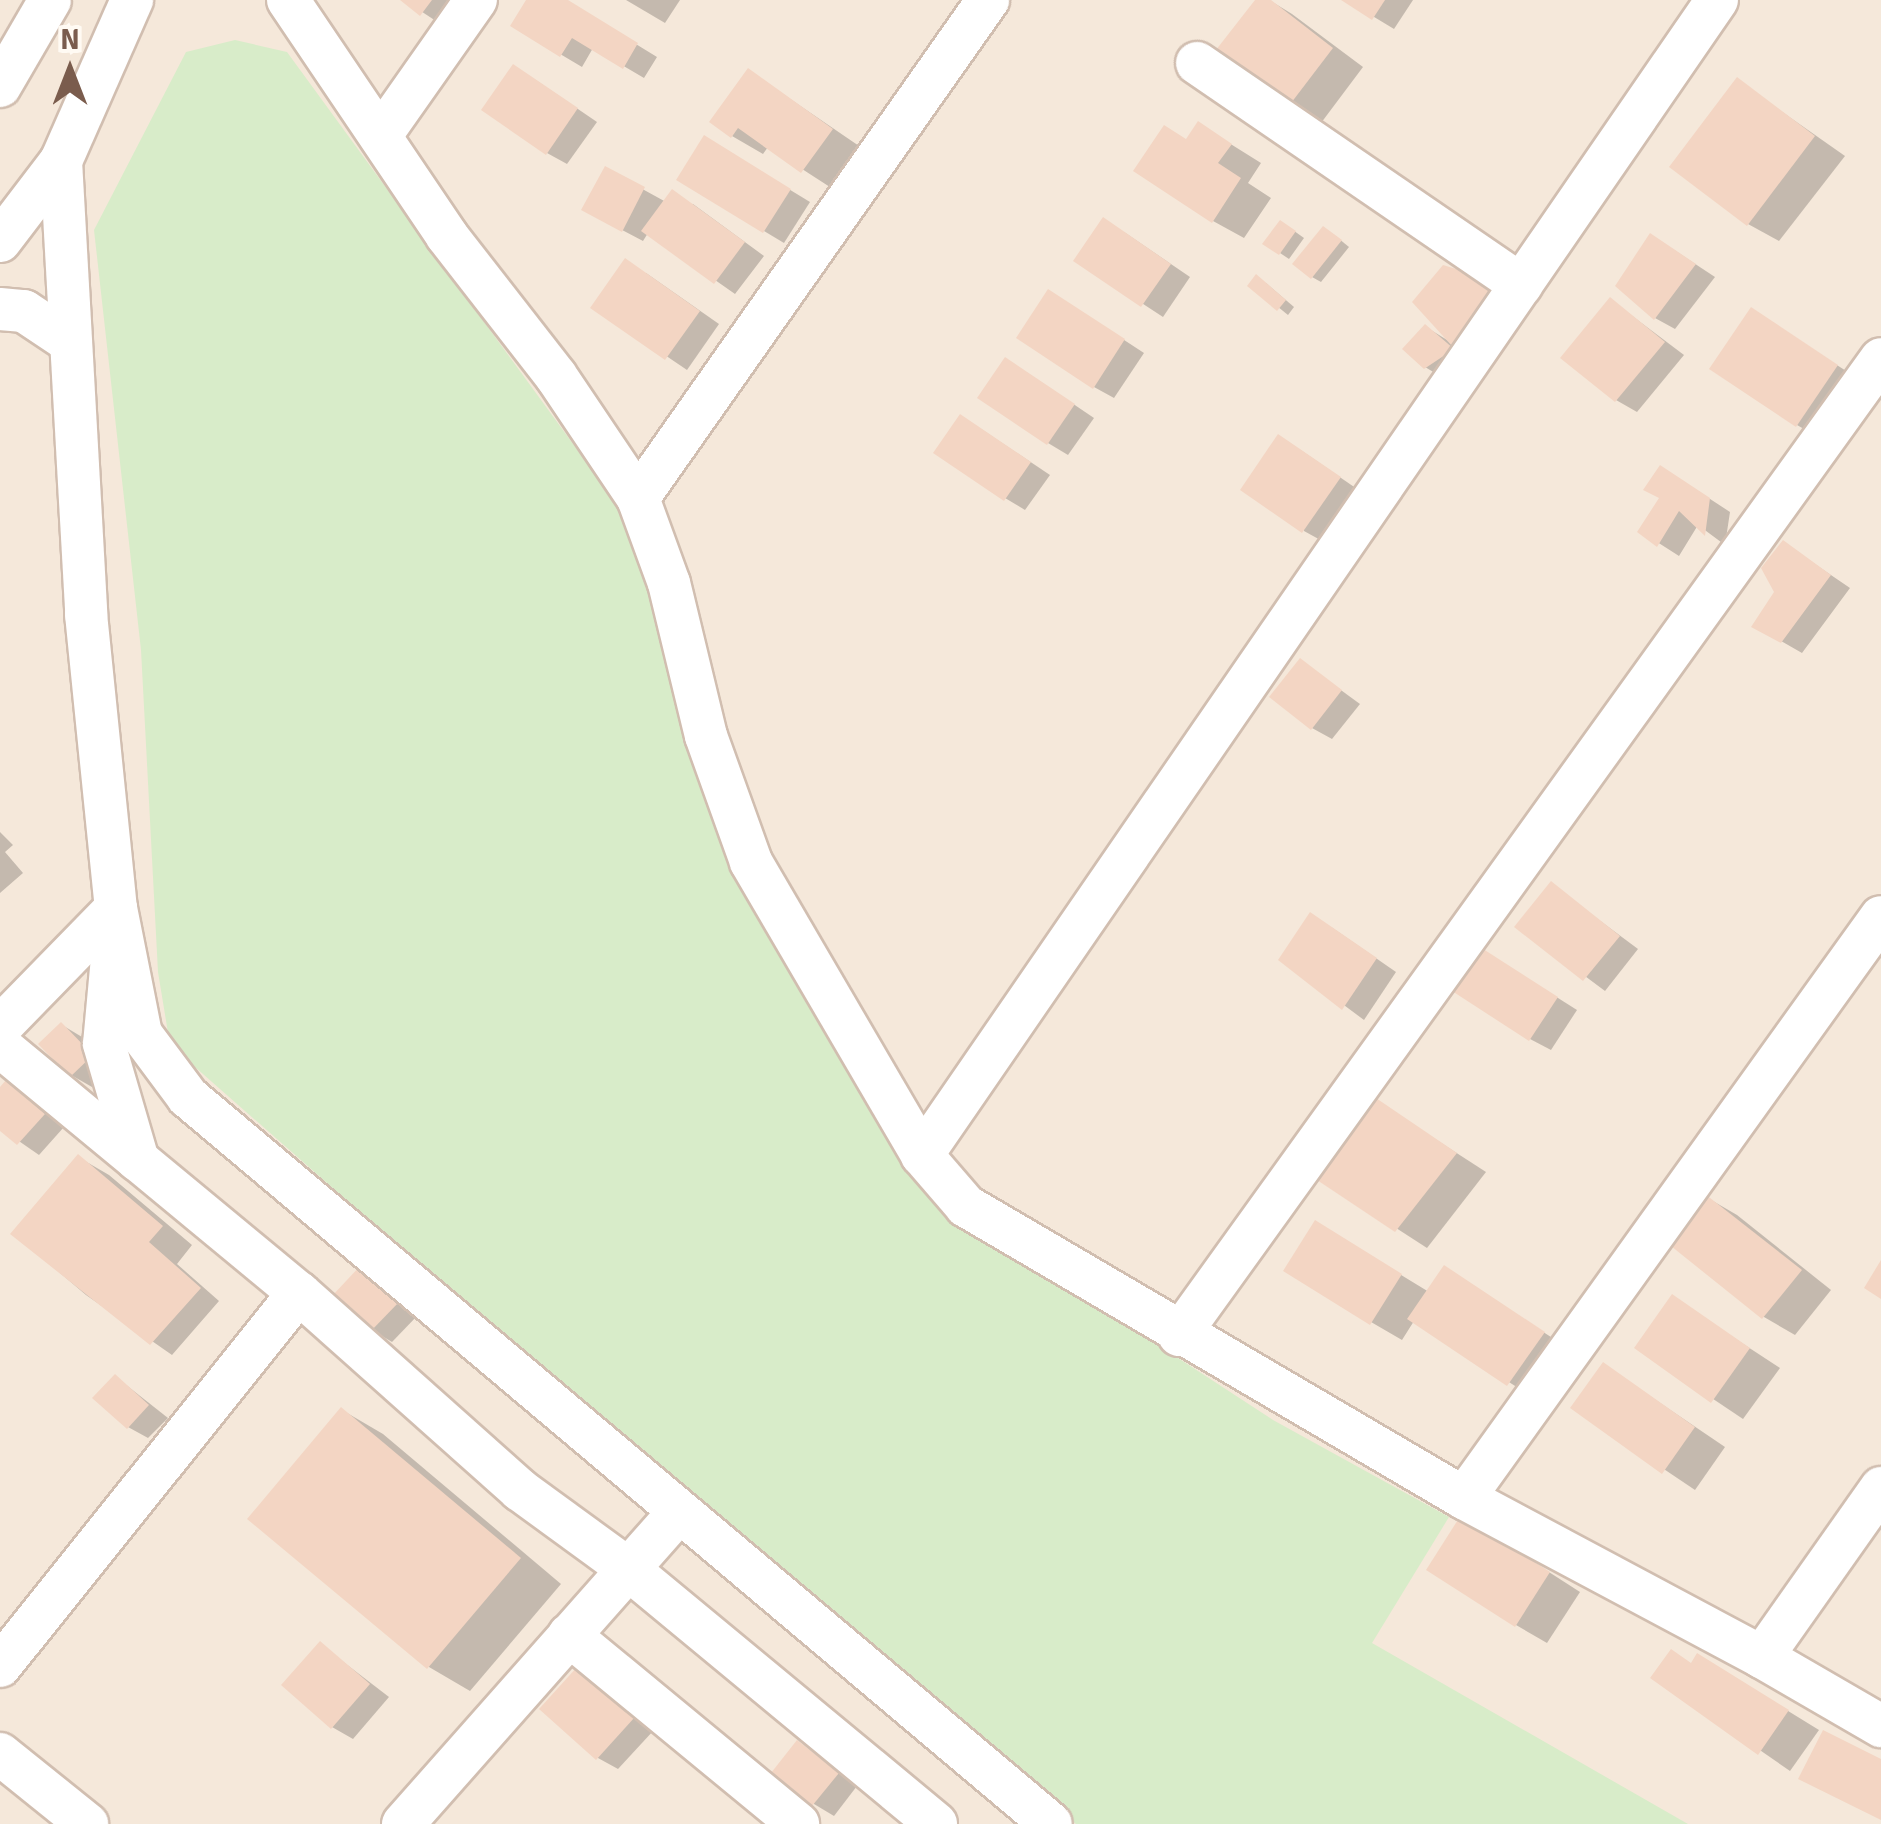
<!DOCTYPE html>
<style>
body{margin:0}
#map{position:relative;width:1881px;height:1824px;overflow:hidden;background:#fdf6ec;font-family:Signika,sans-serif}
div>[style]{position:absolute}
.residential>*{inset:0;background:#f5e8da}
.green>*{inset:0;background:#d8ecc9}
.shadow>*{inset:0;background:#0003}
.building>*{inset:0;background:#f3d5c3}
.roads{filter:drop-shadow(2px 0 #d1beb0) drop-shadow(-2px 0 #d1beb0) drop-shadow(0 2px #d1beb0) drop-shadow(0 -2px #d1beb0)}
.minor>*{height:42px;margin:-21px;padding:0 21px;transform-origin:21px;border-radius:21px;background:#fff}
span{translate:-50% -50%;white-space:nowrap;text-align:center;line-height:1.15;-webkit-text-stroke:8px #fffaf3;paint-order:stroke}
.north{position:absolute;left:20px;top:20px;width:100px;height:100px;-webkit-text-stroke:8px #fffaf3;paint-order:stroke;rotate:0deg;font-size:28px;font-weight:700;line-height:40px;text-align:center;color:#7a5c4d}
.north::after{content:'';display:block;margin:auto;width:35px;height:45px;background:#7a5c4d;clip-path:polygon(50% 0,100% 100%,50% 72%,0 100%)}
</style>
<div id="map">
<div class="residential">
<div style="clip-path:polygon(0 0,1881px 0,1881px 1824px,0 1824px)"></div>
</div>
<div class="green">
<div style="clip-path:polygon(235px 40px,287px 52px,622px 511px,667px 606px,719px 804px,971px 1223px,1273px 1420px,1449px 1517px,1372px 1643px,1688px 1824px,1076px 1824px,535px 1366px,170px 1045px,158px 972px,141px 650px,94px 230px,186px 52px)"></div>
</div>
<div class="shadow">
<div style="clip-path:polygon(404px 0,461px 0,442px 25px)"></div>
<div style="clip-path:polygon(529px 0,564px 0,657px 57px,644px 78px,593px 48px,582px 67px,513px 26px)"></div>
<div style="clip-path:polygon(626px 0,680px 0,665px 23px)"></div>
<div style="clip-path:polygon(1258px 0,1269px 0,1292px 14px,1363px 67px,1318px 127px,1287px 109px)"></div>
<div style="clip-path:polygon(1346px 0,1413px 0,1394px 29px)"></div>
<div style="clip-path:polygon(749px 71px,862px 148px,833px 189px,768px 147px,763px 154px,732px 136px)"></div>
<div style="clip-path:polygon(534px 79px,597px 122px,567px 164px,547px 153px)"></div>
<div style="clip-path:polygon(1738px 81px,1845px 156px,1779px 241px,1748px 224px)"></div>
<div style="clip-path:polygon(1187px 142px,1229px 143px,1261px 163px,1248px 183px,1271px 198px,1244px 238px,1213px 221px)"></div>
<div style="clip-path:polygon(725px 150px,810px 202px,784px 243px,764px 231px)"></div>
<div style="clip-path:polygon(606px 169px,666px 202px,693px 204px,764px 256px,735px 294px,648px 233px,643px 241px,605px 221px)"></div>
<div style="clip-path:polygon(1290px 228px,1304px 238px,1289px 259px,1280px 253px)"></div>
<div style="clip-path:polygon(1124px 232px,1190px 277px,1163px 317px,1076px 260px)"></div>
<div style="clip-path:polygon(1333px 234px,1349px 247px,1321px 282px,1312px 277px)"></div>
<div style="clip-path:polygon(1671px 248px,1715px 277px,1675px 329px,1655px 318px)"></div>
<div style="clip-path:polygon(1444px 268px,1500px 290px,1435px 373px,1425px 367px,1426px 327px,1452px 343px)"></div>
<div style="clip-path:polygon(646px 273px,719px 324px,687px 370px,594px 307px)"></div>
<div style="clip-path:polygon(1266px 283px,1294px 307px,1288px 315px,1251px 285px)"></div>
<div style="clip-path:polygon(1611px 300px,1684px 355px,1637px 412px,1616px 400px)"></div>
<div style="clip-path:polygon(1069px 304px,1144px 353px,1114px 398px,1094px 387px)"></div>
<div style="clip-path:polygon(1751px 310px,1868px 385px,1828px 443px,1797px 425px)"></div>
<div style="clip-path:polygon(1026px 372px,1094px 418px,1068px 455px,1048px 443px)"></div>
<div style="clip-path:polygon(981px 429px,1050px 475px,1025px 510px,1005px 498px)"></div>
<div style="clip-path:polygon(1299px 449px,1360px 491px,1324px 542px,1304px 531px)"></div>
<div style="clip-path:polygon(1681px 480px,1730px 512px,1725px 545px,1698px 525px,1679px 556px,1640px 531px)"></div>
<div style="clip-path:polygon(1784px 543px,1850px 588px,1802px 653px,1755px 626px,1777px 592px)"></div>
<div style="clip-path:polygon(1301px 661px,1360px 704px,1332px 739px,1312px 728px)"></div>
<div style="clip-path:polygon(0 832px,13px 845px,5px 852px,23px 873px,0 893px)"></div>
<div style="clip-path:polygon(1552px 885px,1638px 949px,1605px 991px,1518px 926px)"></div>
<div style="clip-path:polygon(1331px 927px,1396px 972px,1364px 1020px,1282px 959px)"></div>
<div style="clip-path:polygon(1501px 962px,1577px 1010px,1551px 1050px,1530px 1039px)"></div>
<div style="clip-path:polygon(62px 1025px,82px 1037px,112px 1068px,92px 1087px,71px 1075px)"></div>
<div style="clip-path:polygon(7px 1083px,64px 1127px,39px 1155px,0 1128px,0 1091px)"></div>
<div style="clip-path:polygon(1370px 1097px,1486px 1172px,1427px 1248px,1311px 1173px)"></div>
<div style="clip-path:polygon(78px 1157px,109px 1175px,192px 1245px,177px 1264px,219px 1301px,172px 1355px,86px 1295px,13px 1233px)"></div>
<div style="clip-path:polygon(1706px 1197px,1737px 1215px,1831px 1290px,1795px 1335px,1764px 1317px,1669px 1242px)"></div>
<div style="clip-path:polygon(1347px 1242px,1429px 1292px,1445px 1268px,1574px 1352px,1540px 1402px,1414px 1321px,1402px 1340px,1371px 1322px)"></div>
<div style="clip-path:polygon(363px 1268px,419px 1314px,392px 1342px,372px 1330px)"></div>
<div style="clip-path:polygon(1673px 1298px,1780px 1368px,1743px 1419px,1637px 1348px)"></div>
<div style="clip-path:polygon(1604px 1365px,1725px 1447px,1695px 1490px,1573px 1408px)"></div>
<div style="clip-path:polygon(116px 1377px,168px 1418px,148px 1438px,128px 1427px)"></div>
<div style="clip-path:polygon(342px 1410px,383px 1434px,561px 1584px,470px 1691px,429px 1667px,251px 1518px)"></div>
<div style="clip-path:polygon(1493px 1536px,1580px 1592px,1547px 1643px,1516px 1625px)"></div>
<div style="clip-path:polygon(320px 1644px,389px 1697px,353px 1739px,332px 1727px)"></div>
<div style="clip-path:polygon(1693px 1665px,1728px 1674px,1819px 1730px,1790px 1771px,1654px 1677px)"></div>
<div style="clip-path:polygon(599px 1681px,654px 1730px,618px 1769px,598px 1758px)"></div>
<div style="clip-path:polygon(798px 1744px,857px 1786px,834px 1816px,814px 1804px)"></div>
</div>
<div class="building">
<div style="clip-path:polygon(400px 0,432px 0,420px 16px)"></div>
<div style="clip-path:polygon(526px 0,568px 0,638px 43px,623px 69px,572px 38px,560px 57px,510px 26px)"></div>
<div style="clip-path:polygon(1255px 0,1271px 0,1333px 48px,1285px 111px,1212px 55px)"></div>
<div style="clip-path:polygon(1341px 0,1385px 0,1372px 20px)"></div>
<div style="clip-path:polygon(513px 64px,578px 108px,546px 155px,481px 110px)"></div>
<div style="clip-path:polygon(748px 68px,833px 129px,801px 173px,738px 128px,731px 138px,709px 122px)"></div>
<div style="clip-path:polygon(1737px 77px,1815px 136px,1747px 226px,1669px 167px)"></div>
<div style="clip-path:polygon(1198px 121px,1232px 144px,1218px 163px,1241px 178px,1212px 223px,1133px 171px,1164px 125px,1186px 139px)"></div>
<div style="clip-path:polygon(704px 135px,791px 189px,763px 233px,676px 180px)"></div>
<div style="clip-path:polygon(605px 166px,645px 187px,622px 232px,581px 210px)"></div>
<div style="clip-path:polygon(672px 189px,745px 242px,714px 284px,641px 231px)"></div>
<div style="clip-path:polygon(1103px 217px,1171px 264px,1141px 307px,1073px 261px)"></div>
<div style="clip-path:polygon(1280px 220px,1296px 231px,1279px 255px,1262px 244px)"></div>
<div style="clip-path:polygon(1323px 226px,1342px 240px,1311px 279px,1292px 264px)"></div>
<div style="clip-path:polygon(1650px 233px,1696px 264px,1654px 320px,1615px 286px)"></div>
<div style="clip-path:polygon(625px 258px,700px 311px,665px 360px,590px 308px)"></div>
<div style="clip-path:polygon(1443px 265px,1479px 276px,1499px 308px,1463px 358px,1412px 302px)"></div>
<div style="clip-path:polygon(1256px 274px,1286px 300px,1277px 311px,1247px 286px)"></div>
<div style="clip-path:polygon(1048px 289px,1125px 339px,1093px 389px,1016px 338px)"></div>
<div style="clip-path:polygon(1610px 297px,1665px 342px,1615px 402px,1560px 358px)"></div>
<div style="clip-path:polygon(1751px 307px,1838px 365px,1796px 427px,1709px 369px)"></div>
<div style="clip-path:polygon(1425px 324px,1454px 349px,1424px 369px,1402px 349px)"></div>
<div style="clip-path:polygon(1005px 357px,1075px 404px,1047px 445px,977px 398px)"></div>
<div style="clip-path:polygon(960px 414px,1031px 462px,1004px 501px,933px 453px)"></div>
<div style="clip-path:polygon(1278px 434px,1341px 477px,1302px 533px,1240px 490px)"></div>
<div style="clip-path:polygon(1660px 465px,1710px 498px,1705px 536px,1679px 511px,1657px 547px,1637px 532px,1659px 498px,1643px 490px)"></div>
<div style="clip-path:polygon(1783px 540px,1831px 575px,1781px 643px,1751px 627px,1774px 592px,1761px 568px)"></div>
<div style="clip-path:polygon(1300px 658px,1342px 690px,1311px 730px,1269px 697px)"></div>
<div style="clip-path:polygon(1551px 881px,1620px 936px,1583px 981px,1514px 927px)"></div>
<div style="clip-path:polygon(1310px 912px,1377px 958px,1342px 1010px,1278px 960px)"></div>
<div style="clip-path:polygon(1480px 947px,1558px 997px,1529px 1041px,1452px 991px)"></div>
<div style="clip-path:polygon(61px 1022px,93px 1055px,70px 1077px,38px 1044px)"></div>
<div style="clip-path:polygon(6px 1080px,45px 1114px,17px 1145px,0 1131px,0 1087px)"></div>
<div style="clip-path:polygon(1370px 1094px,1457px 1153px,1395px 1232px,1308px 1174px)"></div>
<div style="clip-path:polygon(78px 1154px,163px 1226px,149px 1242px,201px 1288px,150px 1345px,10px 1234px)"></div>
<div style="clip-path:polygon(1705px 1194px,1802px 1270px,1762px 1319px,1666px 1242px)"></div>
<div style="clip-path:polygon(1315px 1220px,1402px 1274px,1370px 1325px,1283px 1271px)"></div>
<div style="clip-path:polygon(1881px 1260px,1881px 1299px,1864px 1288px)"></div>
<div style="clip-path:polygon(362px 1264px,400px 1301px,370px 1332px,332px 1296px)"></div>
<div style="clip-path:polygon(1444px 1265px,1545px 1332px,1507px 1386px,1407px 1319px)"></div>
<div style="clip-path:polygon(1672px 1294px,1750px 1348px,1711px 1403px,1634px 1348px)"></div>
<div style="clip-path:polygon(1603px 1362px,1695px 1427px,1662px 1474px,1570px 1408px)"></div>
<div style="clip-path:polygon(115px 1374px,149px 1405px,127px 1429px,92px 1398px)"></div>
<div style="clip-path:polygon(341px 1407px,521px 1558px,427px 1669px,247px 1519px)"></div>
<div style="clip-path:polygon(1461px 1515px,1550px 1572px,1515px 1627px,1426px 1570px)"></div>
<div style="clip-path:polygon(320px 1641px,370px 1684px,331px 1729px,281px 1685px)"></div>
<div style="clip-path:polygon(1671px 1649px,1691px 1663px,1697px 1653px,1789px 1710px,1758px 1755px,1650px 1678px)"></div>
<div style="clip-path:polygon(578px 1666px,635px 1717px,596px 1760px,539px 1709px)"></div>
<div style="clip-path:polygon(1823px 1730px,1881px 1759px,1881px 1820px,1798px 1779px)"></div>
<div style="clip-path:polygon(797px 1740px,839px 1773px,812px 1806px,771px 1773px)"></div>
</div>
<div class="roads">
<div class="minor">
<div style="left:288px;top:0;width:285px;rotate:56deg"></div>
<div style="left:447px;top:236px;width:177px;rotate:52.1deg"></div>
<div style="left:556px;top:376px;width:147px;rotate:56.1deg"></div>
<div style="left:638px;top:498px;width:90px;rotate:70deg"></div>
<div style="left:669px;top:583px;width:157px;rotate:76.4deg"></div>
<div style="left:706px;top:736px;width:134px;rotate:70.3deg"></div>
<div style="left:751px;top:862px;width:339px;rotate:59.7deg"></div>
<div style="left:922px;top:1155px;width:67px;rotate:49.2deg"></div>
<div style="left:966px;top:1206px;width:577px;rotate:30.39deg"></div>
<div style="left:1464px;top:1498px;width:338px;rotate:28.1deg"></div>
<div style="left:1762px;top:1657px;width:138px;rotate:30.1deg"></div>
<div style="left:1197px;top:63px;width:393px;rotate:34.4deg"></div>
<div style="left:0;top:86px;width:99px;rotate:-59.8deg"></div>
<div style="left:381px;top:135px;width:165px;rotate:-54.9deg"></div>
<div style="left:61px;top:161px;width:454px;rotate:86.8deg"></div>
<div style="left:86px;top:614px;width:296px;rotate:84.2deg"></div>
<div style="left:116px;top:908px;width:128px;rotate:78.8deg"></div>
<div style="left:141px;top:1034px;width:79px;rotate:53.3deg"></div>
<div style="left:188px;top:1097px;width:1128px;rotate:40.11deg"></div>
<div style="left:0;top:241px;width:101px;rotate:-52.7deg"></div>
<div style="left:61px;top:161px;width:176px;rotate:-66.2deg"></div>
<div style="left:0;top:309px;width:24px;rotate:5deg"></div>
<div style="left:24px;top:311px;width:54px;rotate:33.7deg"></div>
<div style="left:638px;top:498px;width:609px;rotate:-54.9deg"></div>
<div style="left:112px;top:958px;width:86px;rotate:95.3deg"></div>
<div style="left:104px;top:1044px;width:121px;rotate:73.7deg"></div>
<div style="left:138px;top:1160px;width:209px;rotate:39.6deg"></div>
<div style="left:299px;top:1293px;width:296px;rotate:41.7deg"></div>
<div style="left:520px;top:1490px;width:132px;rotate:36.1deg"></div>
<div style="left:627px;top:1568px;width:401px;rotate:39.6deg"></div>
<div style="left:0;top:1027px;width:166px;rotate:-45.7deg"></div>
<div style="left:0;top:1046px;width:179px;rotate:39.6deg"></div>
<div style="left:922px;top:1155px;width:1402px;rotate:-55.46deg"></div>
<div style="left:1179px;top:1335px;width:1202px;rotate:-54.27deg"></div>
<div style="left:1464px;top:1498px;width:715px;rotate:-54.33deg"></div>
<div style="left:569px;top:1635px;width:297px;rotate:39.5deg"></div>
<div style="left:1762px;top:1657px;width:207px;rotate:-54.8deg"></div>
<div style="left:0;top:1666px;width:478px;rotate:-51.3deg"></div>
<div style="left:0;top:1754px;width:112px;rotate:38.8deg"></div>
<div style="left:403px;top:1824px;width:417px;rotate:-48.5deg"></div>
</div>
</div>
<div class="north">N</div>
</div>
